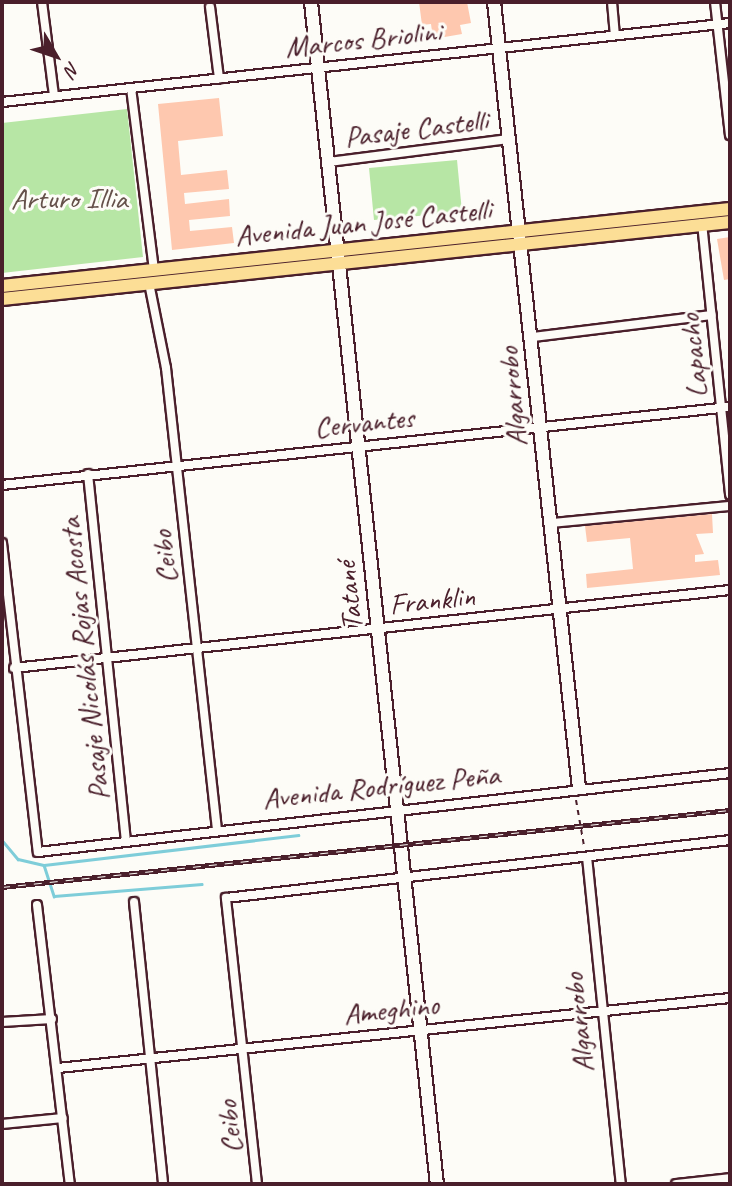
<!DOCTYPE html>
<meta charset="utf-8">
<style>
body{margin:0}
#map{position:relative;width:732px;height:1186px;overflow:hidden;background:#fdfcf7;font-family:Caveat,sans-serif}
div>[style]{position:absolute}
.green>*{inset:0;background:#b7e6a5}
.stream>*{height:2.5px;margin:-1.25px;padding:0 1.25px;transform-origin:1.25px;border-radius:1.25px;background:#7ecdd9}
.building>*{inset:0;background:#fec8af}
.path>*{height:2px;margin-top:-1px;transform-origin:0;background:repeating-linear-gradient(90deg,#4a1f2b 0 5px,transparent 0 10px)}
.roads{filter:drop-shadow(2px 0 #4a1f2b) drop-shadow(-2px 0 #4a1f2b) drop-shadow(0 2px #4a1f2b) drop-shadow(0 -2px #4a1f2b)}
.street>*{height:8px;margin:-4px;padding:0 4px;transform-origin:4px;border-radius:4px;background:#fdfcf7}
.secondary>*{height:12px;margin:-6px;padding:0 6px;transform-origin:6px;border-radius:6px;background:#fdfcf7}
.primary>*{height:12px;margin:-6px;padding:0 6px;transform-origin:6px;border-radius:6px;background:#fcde96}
.rail>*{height:5px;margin-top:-2.5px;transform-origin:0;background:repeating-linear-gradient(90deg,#fdfcf7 0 8px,#4a1f2b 0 16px);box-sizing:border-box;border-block:2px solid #4a1f2b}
span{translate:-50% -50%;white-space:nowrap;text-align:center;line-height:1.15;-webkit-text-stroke:6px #fdfcf7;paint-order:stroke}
.street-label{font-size:30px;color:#4a1f2b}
.park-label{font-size:30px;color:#65514a}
.frame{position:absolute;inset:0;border:4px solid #4a1f2b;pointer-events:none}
.north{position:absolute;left:21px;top:21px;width:70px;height:70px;-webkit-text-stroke:5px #fdfcf7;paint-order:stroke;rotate:129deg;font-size:19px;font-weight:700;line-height:28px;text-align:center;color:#4a1f2b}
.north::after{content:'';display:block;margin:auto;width:24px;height:32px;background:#4a1f2b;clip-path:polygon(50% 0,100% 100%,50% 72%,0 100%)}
</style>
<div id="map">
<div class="green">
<div style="clip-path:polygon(127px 109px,143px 257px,2px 273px,2px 123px)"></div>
<div style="clip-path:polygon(457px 160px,462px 212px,374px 220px,369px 168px)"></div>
</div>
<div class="stream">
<div style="left:2px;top:840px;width:25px;rotate:50deg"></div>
<div style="left:18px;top:859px;width:27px;rotate:13deg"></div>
<div style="left:44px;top:865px;width:256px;rotate:-6.7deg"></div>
<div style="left:44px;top:865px;width:33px;rotate:72deg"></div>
<div style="left:54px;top:896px;width:148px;rotate:-4.6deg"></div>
</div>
<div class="building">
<div style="clip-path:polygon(419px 2px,467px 2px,471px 23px,460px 25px,462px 34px,433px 39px,431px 24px,422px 25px)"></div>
<div style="clip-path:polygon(219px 98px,223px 136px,178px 141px,181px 175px,227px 170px,229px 189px,184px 193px,185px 204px,229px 199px,230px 216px,189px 220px,190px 231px,232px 227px,234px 243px,172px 250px,158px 104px)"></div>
<div style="clip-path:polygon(730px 237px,730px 279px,724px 280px,717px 239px)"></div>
<div style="clip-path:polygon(712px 514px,713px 533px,696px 534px,704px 554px,695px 555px,695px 562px,718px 560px,720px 575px,587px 588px,586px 574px,633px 569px,630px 538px,587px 542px,585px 526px)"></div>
</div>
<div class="path">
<div style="left:576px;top:800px;width:47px;rotate:80.1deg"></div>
</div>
<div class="roads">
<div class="street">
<div style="left:42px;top:2px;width:95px;rotate:82.7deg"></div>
<div style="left:612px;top:2px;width:33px;rotate:85deg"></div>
<div style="left:715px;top:2px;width:134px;rotate:83.6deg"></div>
<div style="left:210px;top:7px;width:72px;rotate:82.8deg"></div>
<div style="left:131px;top:88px;width:183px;rotate:82.8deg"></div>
<div style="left:2px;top:102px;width:732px;rotate:-6.19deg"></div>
<div style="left:329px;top:162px;width:181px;rotate:-7.3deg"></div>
<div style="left:702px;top:223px;width:273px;rotate:84.1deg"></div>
<div style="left:149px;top:283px;width:87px;rotate:78.7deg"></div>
<div style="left:166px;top:368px;width:462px;rotate:83.7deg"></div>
<div style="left:533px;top:337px;width:180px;rotate:-7deg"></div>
<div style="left:88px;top:474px;width:367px;rotate:84.1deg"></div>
<div style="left:2px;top:485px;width:732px;rotate:-6.12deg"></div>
<div style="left:552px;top:523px;width:179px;rotate:-5.5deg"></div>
<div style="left:2px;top:543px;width:311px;rotate:83.4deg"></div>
<div style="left:38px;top:852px;width:696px;rotate:-6.51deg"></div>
<div style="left:14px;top:668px;width:720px;rotate:-6.22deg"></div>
<div style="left:587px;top:857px;width:329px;rotate:84.1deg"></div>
<div style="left:134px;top:902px;width:283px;rotate:84.1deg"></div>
<div style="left:37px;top:905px;width:281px;rotate:83.3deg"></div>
<div style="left:2px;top:1022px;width:50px;rotate:-3.4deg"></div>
<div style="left:58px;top:1068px;width:676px;rotate:-5.95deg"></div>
<div style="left:2px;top:1124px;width:61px;rotate:-5.6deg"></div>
<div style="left:257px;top:1184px;width:288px;rotate:-96.2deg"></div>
<div style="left:226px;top:898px;width:507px;rotate:-6.56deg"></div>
<div style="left:676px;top:1184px;width:54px;rotate:-6.3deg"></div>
</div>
<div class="secondary">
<div style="left:311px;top:2px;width:1189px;rotate:83.92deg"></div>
<div style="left:494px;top:2px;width:791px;rotate:83.83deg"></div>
</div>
<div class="primary">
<div style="left:2px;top:286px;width:732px;rotate:-6.04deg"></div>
<div style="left:2px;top:299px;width:732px;rotate:-6.04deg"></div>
</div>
</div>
<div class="rail">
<div style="left:2px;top:887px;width:732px;rotate:-6.04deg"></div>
</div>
<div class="street-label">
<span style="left:363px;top:39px;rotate:-6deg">Marcos Briolini</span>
<span style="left:416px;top:128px;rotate:-7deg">Pasaje Castelli</span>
<span style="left:363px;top:222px;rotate:-6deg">Avenida Juan José Castelli</span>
<span style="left:693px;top:356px;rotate:-96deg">Lapacho</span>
<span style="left:512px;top:397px;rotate:-95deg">Algarrobo</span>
<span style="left:364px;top:422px;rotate:-6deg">Cervantes</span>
<span style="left:164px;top:557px;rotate:-96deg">Ceibo</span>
<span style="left:349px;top:596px;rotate:-96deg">Tatané</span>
<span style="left:432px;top:600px;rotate:-6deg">Franklin</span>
<span style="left:84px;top:659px;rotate:-96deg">Pasaje Nicolás Rojas Acosta</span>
<span style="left:381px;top:786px;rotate:-6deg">Avenida Rodríguez Peña</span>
<span style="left:391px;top:1009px;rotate:-6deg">Ameghino</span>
<span style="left:578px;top:1023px;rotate:-96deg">Algarrobo</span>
<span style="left:229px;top:1127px;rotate:-96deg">Ceibo</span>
</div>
<div class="park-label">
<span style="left:69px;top:198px">Arturo Illia</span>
</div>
<div class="frame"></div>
<div class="north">N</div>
</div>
